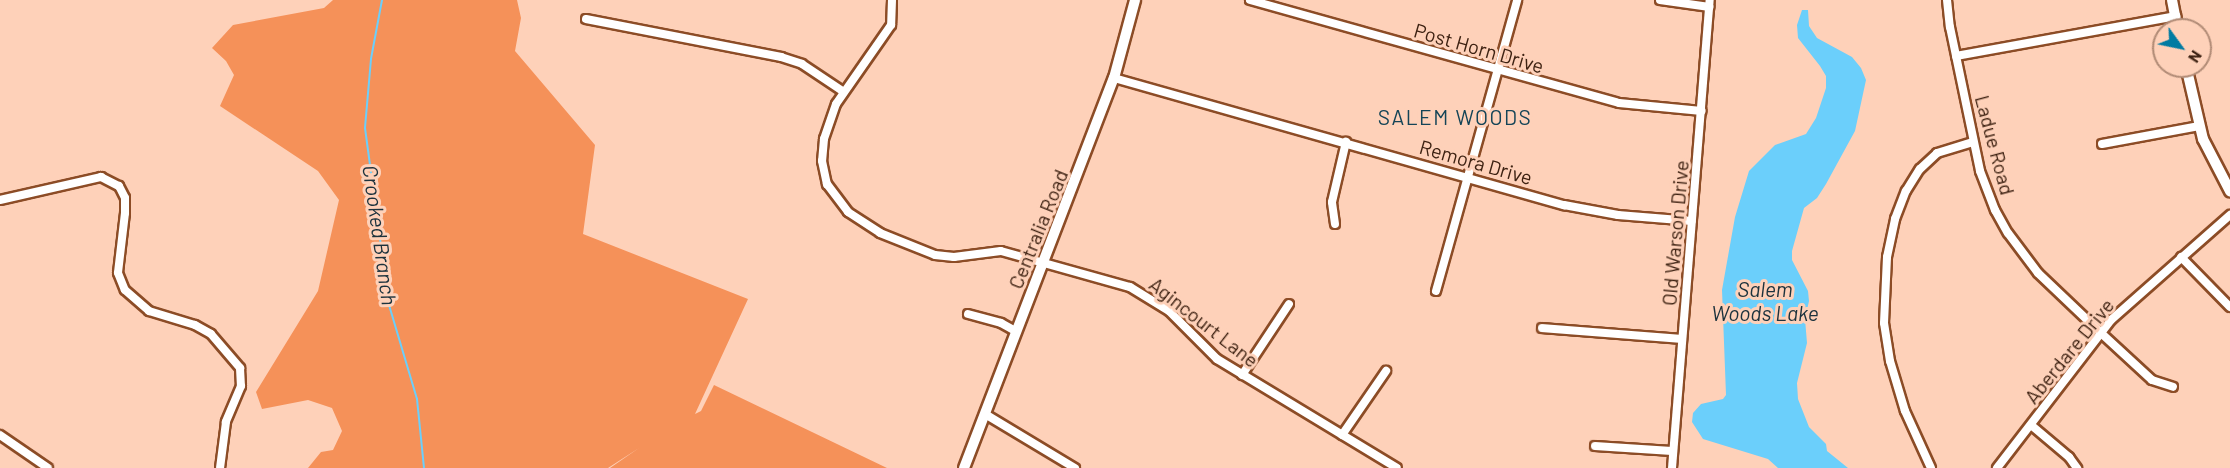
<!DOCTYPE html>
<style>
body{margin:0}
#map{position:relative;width:2230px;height:468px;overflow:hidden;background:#fed1b9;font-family:Barlow,sans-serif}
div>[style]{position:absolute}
.forest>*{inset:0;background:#f59159}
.water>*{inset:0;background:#6bcffb}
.stream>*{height:2px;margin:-1px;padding:0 1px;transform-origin:1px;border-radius:1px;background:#6bcffb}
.roads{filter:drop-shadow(2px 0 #8c4c26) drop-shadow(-2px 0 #8c4c26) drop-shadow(0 2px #8c4c26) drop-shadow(0 -2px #8c4c26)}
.minor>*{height:8px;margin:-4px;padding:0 4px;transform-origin:4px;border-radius:4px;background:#fff}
.tertiary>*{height:10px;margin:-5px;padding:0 5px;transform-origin:5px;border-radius:5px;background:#fff}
.secondary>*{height:10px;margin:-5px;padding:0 5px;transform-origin:5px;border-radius:5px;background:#fff}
span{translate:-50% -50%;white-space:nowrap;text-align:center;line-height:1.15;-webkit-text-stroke:6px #fed1b9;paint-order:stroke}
.street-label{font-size:20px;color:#3e2212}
.neighbourhood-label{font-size:21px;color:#144457;letter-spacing:1.5px}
.water-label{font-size:21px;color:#1c323d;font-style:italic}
.north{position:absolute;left:2152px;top:18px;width:60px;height:60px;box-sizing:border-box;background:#fed1b9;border:2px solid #b18b76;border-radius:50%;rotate:123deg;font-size:16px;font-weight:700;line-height:24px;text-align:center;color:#3e2212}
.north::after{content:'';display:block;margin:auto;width:21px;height:27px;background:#007ba2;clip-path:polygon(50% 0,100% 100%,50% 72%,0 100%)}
</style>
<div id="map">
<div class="forest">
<div style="clip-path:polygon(333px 0,517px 0,521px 18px,515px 51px,595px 145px,583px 234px,748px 299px,695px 414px,701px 411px,714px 385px,887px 468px,610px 468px,639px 448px,608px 468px,308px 468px,321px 452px,333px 450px,342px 431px,332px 408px,308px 400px,262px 409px,256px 392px,318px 291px,339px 200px,318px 171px,220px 106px,234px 75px,226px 61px,212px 48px,233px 25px,324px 8px)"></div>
</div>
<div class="water">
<div style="clip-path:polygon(1802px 10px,1808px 10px,1809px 26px,1817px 38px,1852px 57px,1861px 68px,1866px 80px,1855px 131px,1826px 184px,1817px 198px,1804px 208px,1792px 251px,1792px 260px,1808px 291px,1809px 301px,1805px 319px,1807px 343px,1797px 383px,1798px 399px,1809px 427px,1826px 444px,1827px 451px,1848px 468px,1778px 468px,1768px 459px,1703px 439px,1692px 422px,1693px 413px,1701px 404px,1723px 399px,1726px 395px,1722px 290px,1735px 217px,1749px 171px,1775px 145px,1806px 134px,1816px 118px,1826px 88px,1826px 76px,1820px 66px,1798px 38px,1797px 25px)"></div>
</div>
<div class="stream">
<div style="left:382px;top:0;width:60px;rotate:100.6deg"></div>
<div style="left:371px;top:59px;width:69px;rotate:95deg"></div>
<div style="left:365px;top:128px;width:179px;rotate:82.3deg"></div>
<div style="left:389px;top:305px;width:98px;rotate:73.4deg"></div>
<div style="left:417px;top:399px;width:69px;rotate:84.2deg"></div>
</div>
<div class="roads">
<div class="minor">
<div style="left:892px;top:0;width:25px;rotate:92deg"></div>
<div style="left:891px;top:25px;width:96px;rotate:124.8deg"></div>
<div style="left:836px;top:104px;width:37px;rotate:109deg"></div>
<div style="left:824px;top:139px;width:22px;rotate:95deg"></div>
<div style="left:822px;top:161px;width:24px;rotate:78deg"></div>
<div style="left:827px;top:184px;width:35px;rotate:53deg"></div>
<div style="left:848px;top:212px;width:38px;rotate:33deg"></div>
<div style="left:880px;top:233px;width:59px;rotate:21.8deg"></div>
<div style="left:935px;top:255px;width:19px;rotate:6deg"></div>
<div style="left:954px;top:257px;width:47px;rotate:-7.3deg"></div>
<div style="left:1001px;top:251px;width:134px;rotate:15.6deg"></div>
<div style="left:1130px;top:287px;width:46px;rotate:31.6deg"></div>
<div style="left:1169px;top:311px;width:68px;rotate:45deg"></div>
<div style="left:1217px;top:359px;width:210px;rotate:31.2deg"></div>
<div style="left:1250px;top:0;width:383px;rotate:15.6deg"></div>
<div style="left:1619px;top:103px;width:83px;rotate:5.5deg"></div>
<div style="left:1660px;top:0;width:50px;rotate:8deg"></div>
<div style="left:1947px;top:0;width:27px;rotate:84deg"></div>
<div style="left:1950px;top:27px;width:147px;rotate:78.2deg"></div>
<div style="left:1980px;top:171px;width:42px;rotate:69deg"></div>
<div style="left:1995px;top:210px;width:26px;rotate:61deg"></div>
<div style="left:2008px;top:233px;width:50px;rotate:53.1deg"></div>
<div style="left:2038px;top:273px;width:87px;rotate:43.6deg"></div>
<div style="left:2101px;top:333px;width:69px;rotate:42.7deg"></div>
<div style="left:2152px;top:380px;width:22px;rotate:18deg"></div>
<div style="left:586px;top:19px;width:199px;rotate:11deg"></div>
<div style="left:781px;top:57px;width:22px;rotate:18deg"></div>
<div style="left:802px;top:64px;width:50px;rotate:33.7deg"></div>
<div style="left:1956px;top:56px;width:224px;rotate:-10.3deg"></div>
<div style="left:1114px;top:78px;width:468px;rotate:15.8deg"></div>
<div style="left:1564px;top:205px;width:55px;rotate:10.5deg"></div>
<div style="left:1618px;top:215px;width:74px;rotate:4.6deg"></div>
<div style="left:2102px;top:144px;width:99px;rotate:-10.5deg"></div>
<div style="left:0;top:200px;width:104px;rotate:-12.8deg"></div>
<div style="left:101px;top:177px;width:20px;rotate:27deg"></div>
<div style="left:119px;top:186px;width:13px;rotate:63deg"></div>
<div style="left:125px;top:198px;width:15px;rotate:90deg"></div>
<div style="left:125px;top:213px;width:60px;rotate:96.7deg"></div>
<div style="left:118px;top:273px;width:18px;rotate:68deg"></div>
<div style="left:125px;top:290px;width:32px;rotate:41deg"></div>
<div style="left:149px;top:311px;width:48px;rotate:16.9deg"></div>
<div style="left:195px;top:325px;width:18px;rotate:29deg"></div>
<div style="left:211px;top:334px;width:45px;rotate:49.5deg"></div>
<div style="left:240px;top:368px;width:18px;rotate:87deg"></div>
<div style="left:241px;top:386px;width:39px;rotate:113deg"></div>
<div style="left:226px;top:422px;width:46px;rotate:97.4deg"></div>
<div style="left:1335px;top:224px;width:22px;rotate:-98deg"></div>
<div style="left:1332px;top:202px;width:62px;rotate:-76.9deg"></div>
<div style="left:2181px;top:257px;width:70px;rotate:45.6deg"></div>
<div style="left:1436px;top:291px;width:302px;rotate:-74.4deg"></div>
<div style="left:968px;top:314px;width:34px;rotate:15deg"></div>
<div style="left:1001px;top:323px;width:18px;rotate:29deg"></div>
<div style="left:1542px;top:328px;width:140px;rotate:4.5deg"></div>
<div style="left:1242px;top:375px;width:85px;rotate:-56.5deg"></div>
<div style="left:985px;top:414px;width:105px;rotate:31deg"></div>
<div style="left:2031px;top:425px;width:50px;rotate:40.1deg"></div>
<div style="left:2069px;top:457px;width:14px;rotate:54deg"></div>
<div style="left:0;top:435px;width:58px;rotate:34.5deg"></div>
<div style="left:1342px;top:435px;width:78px;rotate:-55.5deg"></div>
<div style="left:1595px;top:446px;width:77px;rotate:3.7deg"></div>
<div style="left:1672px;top:468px;width:470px;rotate:-85.4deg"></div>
<div style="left:1931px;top:468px;width:63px;rotate:-114.5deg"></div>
<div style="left:1905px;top:411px;width:52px;rotate:-106.7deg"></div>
<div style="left:1890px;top:361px;width:38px;rotate:-99deg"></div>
<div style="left:1884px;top:323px;width:66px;rotate:-87.4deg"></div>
<div style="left:1887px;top:257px;width:39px;rotate:-78deg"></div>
<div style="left:1895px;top:219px;width:30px;rotate:-69deg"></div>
<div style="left:1906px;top:191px;width:26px;rotate:-58deg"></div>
<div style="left:1920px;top:169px;width:23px;rotate:-43deg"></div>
<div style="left:1937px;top:153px;width:38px;rotate:-17deg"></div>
<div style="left:1997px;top:468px;width:187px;rotate:-52.4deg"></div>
<div style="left:2111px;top:320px;width:159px;rotate:-41.4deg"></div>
</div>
<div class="tertiary">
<div style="left:2172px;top:0;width:31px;rotate:79deg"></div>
<div style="left:2186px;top:66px;width:75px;rotate:76.9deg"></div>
<div style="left:2203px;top:139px;width:59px;rotate:62.6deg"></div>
</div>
<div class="secondary">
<div style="left:964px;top:468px;width:418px;rotate:-69deg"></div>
<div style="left:1114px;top:78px;width:81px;rotate:-74.9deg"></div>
</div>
</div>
<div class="street-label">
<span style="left:1479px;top:48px;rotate:16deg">Post Horn Drive</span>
<span style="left:1995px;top:145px;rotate:75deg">Ladue Road</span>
<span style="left:1476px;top:162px;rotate:16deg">Remora Drive</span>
<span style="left:1038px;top:229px;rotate:-68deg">Centralia Road</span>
<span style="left:1675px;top:233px;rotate:-85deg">Old Warson Drive</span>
<span style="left:1204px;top:322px;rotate:38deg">Agincourt Lane</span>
<span style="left:2069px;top:351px;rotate:-51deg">Aberdare Drive</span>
</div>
<div class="neighbourhood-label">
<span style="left:1455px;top:117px">SALEM WOODS</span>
</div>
<div class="water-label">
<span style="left:380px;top:235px;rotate:82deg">Crooked Branch</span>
<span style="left:1765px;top:301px">Salem<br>Woods Lake</span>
</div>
<div class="north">N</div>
</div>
